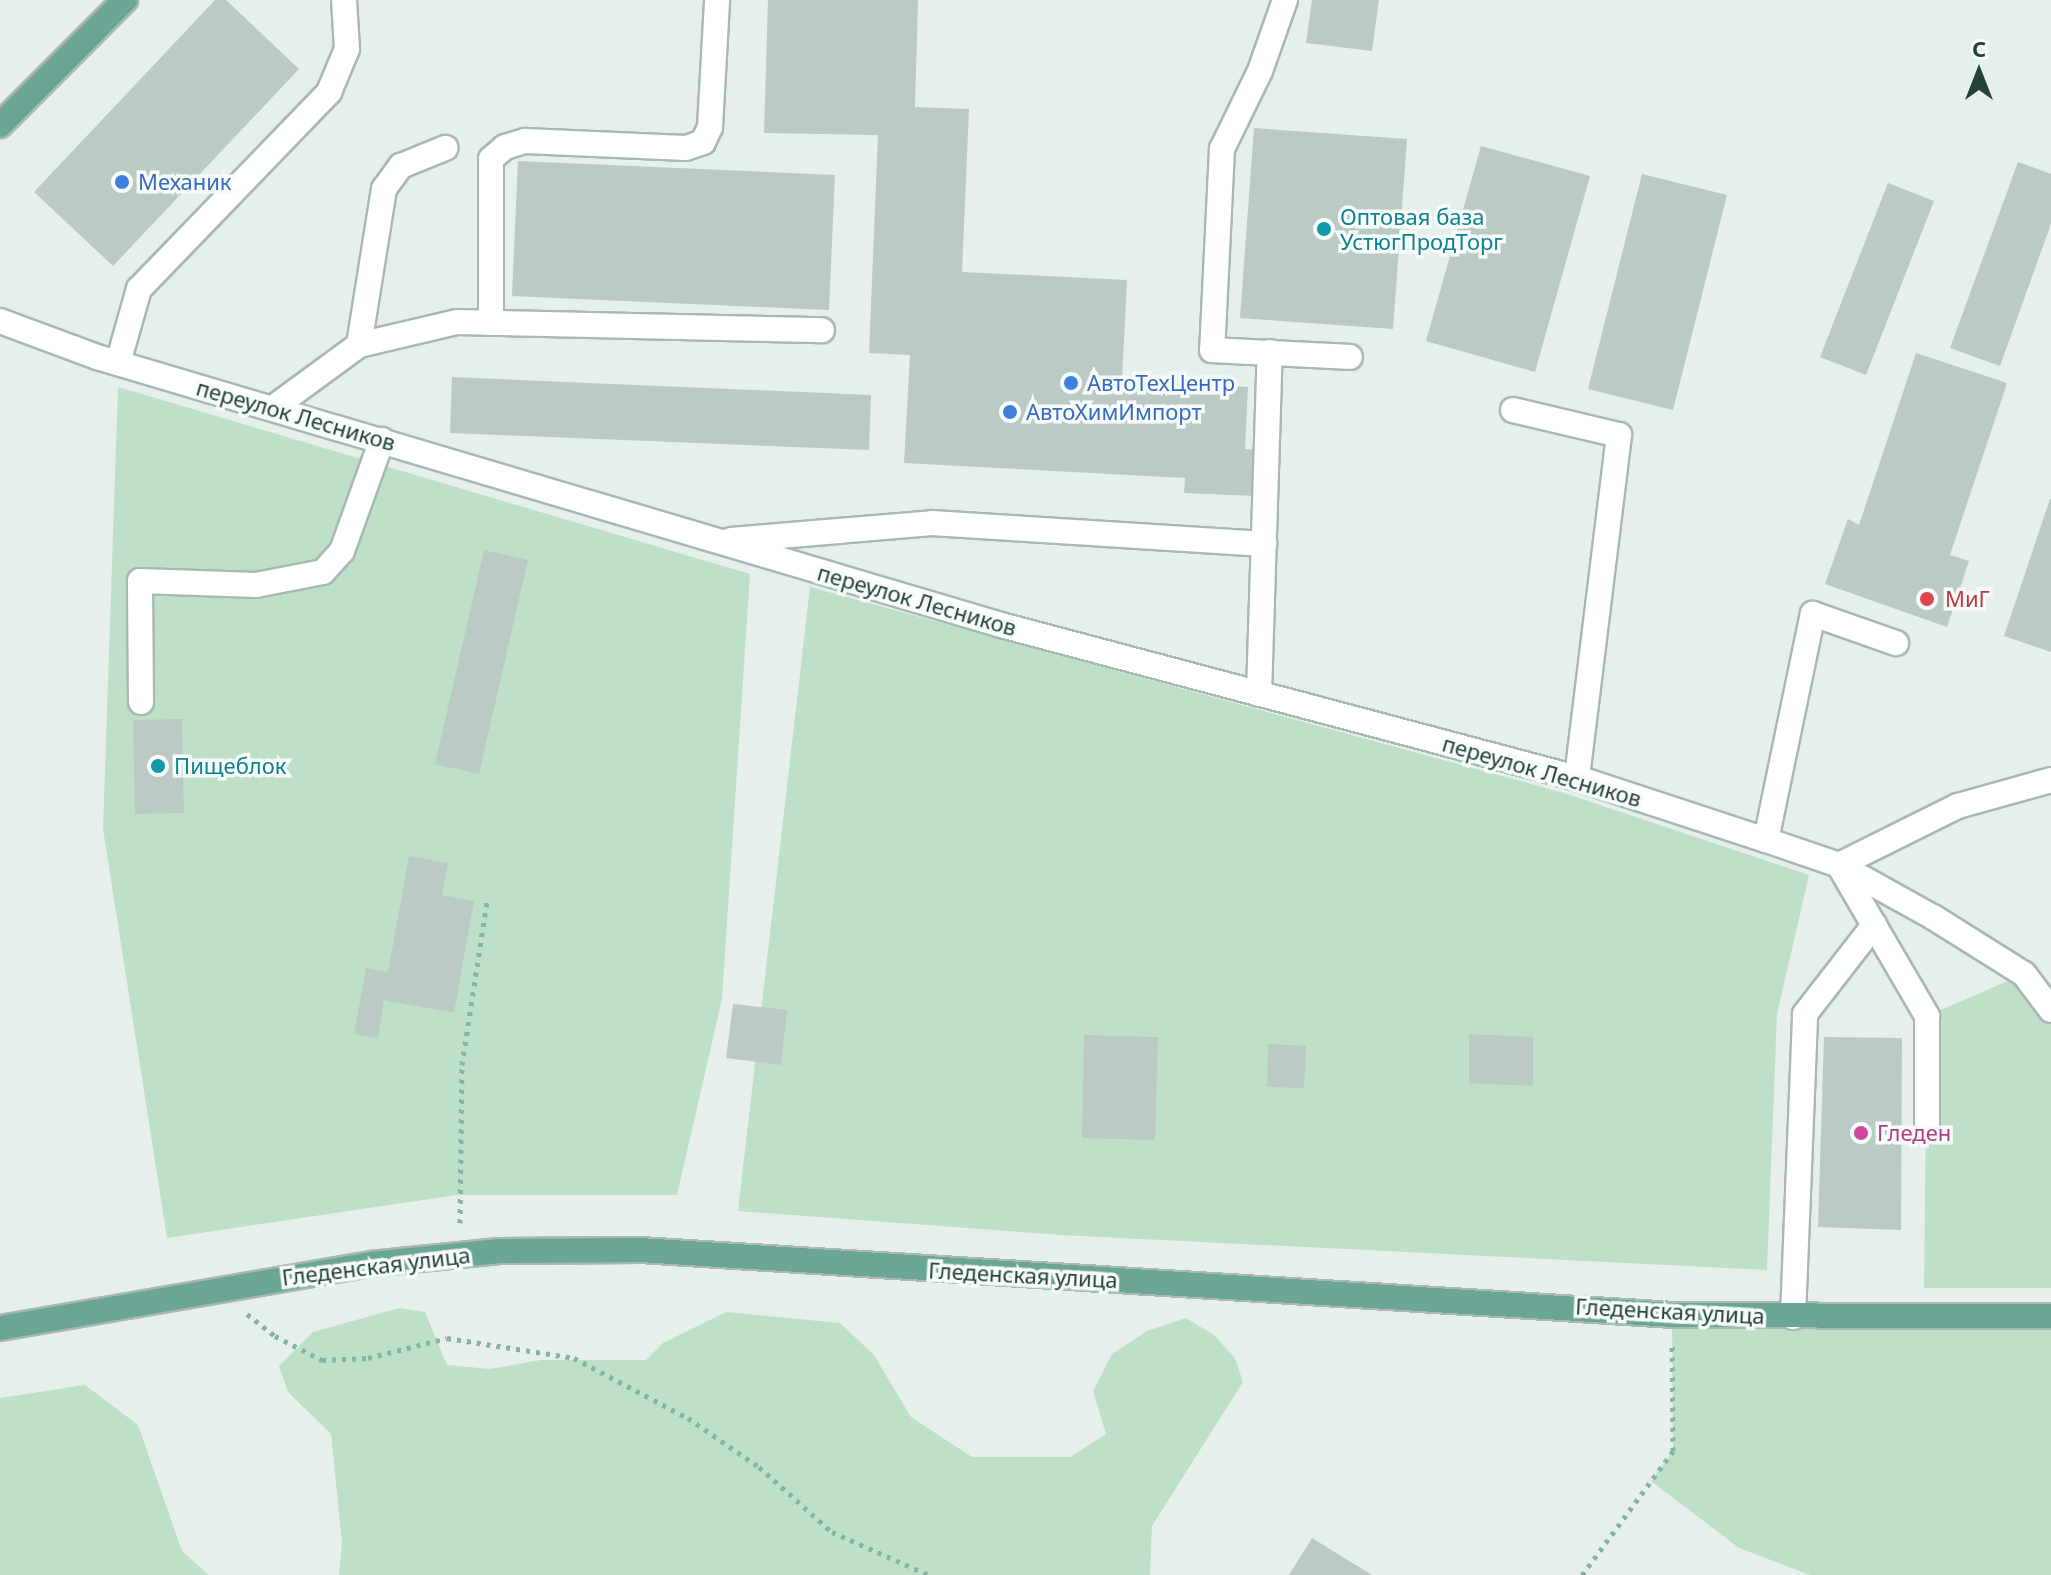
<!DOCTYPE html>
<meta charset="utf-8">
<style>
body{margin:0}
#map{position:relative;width:2051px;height:1575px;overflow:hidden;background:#e6efeb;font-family:"Noto Sans",sans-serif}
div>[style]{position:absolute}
.green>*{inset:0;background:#bfe0c8}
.building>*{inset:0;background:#bbcac4}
.path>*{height:5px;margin-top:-2.5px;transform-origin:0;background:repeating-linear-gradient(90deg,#86b3a5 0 4px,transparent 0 10px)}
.roads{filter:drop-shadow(2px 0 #a8b8b2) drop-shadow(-2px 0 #a8b8b2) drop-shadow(0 2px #a8b8b2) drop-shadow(0 -2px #a8b8b2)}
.minor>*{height:24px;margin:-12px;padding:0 12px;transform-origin:12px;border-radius:12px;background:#fff}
.major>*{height:24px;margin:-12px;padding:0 12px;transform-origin:12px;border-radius:12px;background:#6aa596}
.dots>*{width:22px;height:22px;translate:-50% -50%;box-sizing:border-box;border:4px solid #f7fbf9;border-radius:50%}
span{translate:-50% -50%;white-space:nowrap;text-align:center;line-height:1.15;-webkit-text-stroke:7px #f7fbf9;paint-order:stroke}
.shop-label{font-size:22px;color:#366cbe}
.left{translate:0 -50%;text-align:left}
.culture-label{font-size:22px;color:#0d838f}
.street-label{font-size:22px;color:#24423a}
.health-label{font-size:22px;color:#be3a42}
.hotel-label{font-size:22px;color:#b23c85}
.north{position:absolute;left:1939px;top:32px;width:80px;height:80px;-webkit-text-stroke:6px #f7fbf9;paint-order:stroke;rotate:0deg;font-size:22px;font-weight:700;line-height:32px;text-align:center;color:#24423a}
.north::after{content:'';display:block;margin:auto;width:28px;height:36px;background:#24423a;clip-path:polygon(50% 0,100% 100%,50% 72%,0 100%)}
</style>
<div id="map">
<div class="green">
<div style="clip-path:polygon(118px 387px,750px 574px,722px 999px,677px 1195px,457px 1195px,167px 1238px,103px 829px)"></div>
<div style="clip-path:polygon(810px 587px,1564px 793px,1809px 875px,1777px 1014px,1767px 1270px,1061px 1235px,738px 1211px)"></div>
<div style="clip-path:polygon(2024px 974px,2051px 1010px,2051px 1288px,1924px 1288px,1927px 1016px)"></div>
<div style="clip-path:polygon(399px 1308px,425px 1312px,447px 1365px,490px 1369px,541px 1360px,646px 1360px,663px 1343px,726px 1312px,840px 1323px,874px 1355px,911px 1417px,972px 1457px,1070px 1457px,1106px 1434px,1093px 1391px,1112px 1354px,1147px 1331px,1186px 1318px,1214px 1335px,1235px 1358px,1243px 1382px,1152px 1526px,1150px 1575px,339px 1575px,342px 1542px,331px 1434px,288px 1392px,279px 1366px,313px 1332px)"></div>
<div style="clip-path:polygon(1672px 1315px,2051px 1316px,2051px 1575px,1810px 1575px,1739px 1548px,1651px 1481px,1673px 1451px)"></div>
<div style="clip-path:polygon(85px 1385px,138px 1425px,182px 1551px,209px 1575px,0 1575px,0 1398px)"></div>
</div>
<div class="building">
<div style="clip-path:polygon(215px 0,226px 0,299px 69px,113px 266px,34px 192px)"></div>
<div style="clip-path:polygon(768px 0,918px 0,915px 107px,969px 109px,962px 272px,1127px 280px,1122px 380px,1248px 387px,1245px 449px,1258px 450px,1256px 496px,1184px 493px,1185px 478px,904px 463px,910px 355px,869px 353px,878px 135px,764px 133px)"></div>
<div style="clip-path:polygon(1312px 0,1379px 0,1372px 51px,1306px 43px)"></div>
<div style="clip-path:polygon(1254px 128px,1407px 139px,1393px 329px,1240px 318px)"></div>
<div style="clip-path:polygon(1481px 146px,1590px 176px,1535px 372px,1426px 341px)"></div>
<div style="clip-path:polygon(518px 161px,835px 175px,829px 310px,512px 296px)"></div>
<div style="clip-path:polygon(2018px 162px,2051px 174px,2051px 224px,2000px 366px,1950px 348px)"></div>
<div style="clip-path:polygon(1642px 174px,1727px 195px,1673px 410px,1588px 389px)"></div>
<div style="clip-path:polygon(1888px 183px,1934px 201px,1866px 375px,1820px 357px)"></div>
<div style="clip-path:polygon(1916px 353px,2007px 383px,1950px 555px,1969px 561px,1947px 627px,1825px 584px,1848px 519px,1859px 525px)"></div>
<div style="clip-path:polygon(452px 377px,871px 395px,869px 450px,450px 433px)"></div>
<div style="clip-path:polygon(2050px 499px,2051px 499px,2051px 652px,2004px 636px)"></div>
<div style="clip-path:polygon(484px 550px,528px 560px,479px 774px,435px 764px)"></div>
<div style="clip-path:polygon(182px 719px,184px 813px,135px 814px,133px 720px)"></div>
<div style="clip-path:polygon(409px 856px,448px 863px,442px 895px,474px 901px,454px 1013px,384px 1000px,378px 1038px,354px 1034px,366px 968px,388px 972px)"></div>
<div style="clip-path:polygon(733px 1004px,787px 1010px,781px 1065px,726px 1058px)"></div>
<div style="clip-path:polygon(1469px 1034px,1533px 1037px,1533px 1086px,1469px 1083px)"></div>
<div style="clip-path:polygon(1084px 1035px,1158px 1037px,1155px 1140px,1082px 1138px)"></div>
<div style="clip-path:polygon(1824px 1037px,1902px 1038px,1901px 1230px,1818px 1227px)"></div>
<div style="clip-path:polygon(1268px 1044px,1306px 1046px,1304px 1088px,1267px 1087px)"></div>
<div style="clip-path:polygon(1312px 1538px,1372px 1575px,1289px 1575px)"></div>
</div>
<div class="path">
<div style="left:460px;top:1223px;width:158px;rotate:-89.3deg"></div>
<div style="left:462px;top:1065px;width:166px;rotate:-81.3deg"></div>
<div style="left:247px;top:1314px;width:36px;rotate:38deg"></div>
<div style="left:275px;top:1336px;width:53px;rotate:27.1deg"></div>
<div style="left:322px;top:1360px;width:46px;rotate:-2.5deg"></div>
<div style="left:368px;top:1358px;width:81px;rotate:-14.2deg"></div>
<div style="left:447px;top:1338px;width:129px;rotate:8.9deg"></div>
<div style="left:574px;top:1358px;width:129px;rotate:27.8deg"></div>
<div style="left:688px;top:1418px;width:86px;rotate:34.6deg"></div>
<div style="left:759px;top:1467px;width:98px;rotate:41.7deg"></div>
<div style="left:832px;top:1532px;width:106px;rotate:23.9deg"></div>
<div style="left:1582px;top:1575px;width:154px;rotate:-53.7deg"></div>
<div style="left:1673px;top:1451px;width:107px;rotate:-90.5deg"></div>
</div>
<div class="roads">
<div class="minor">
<div style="left:1285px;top:0;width:75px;rotate:109.4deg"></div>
<div style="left:1260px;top:71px;width:87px;rotate:116deg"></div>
<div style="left:1222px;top:149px;width:201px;rotate:92.8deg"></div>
<div style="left:1212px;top:350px;width:138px;rotate:2.9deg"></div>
<div style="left:0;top:321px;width:103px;rotate:20.4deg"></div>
<div style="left:97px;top:357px;width:943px;rotate:16.51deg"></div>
<div style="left:1001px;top:625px;width:596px;rotate:14.88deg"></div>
<div style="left:1577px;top:778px;width:199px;rotate:18.2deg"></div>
<div style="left:1766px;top:840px;width:77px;rotate:18.9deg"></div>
<div style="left:1839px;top:865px;width:107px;rotate:29deg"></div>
<div style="left:1933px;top:917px;width:107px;rotate:32.1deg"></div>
<div style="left:2024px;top:974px;width:45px;rotate:53.1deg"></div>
<div style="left:491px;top:323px;width:164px;rotate:-90deg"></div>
<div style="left:491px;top:159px;width:18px;rotate:-41deg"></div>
<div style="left:505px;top:147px;width:21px;rotate:-17deg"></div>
<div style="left:525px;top:141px;width:161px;rotate:2.5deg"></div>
<div style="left:686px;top:148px;width:18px;rotate:-19deg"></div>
<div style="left:703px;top:142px;width:17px;rotate:-65deg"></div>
<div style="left:710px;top:127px;width:127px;rotate:-86.8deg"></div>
<div style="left:359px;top:345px;width:158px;rotate:-80.9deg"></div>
<div style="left:384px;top:189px;width:29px;rotate:-54deg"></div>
<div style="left:401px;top:166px;width:48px;rotate:-22.2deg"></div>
<div style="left:118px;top:363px;width:77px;rotate:-74.2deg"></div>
<div style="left:139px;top:289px;width:274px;rotate:-46deg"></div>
<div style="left:329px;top:92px;width:47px;rotate:-67.3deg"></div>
<div style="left:347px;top:49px;width:49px;rotate:-93.5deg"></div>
<div style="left:273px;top:408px;width:107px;rotate:-36.2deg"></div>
<div style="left:359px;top:345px;width:101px;rotate:-13.2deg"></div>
<div style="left:457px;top:322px;width:365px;rotate:1.3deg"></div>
<div style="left:1513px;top:410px;width:109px;rotate:13.3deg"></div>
<div style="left:1619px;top:435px;width:346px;rotate:97deg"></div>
<div style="left:731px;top:540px;width:202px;rotate:-4.8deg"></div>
<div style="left:932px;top:523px;width:333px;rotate:3.6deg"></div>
<div style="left:1259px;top:694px;width:342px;rotate:-88.2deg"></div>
<div style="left:141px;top:702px;width:121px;rotate:-90.5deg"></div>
<div style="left:140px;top:581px;width:116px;rotate:2deg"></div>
<div style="left:256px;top:585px;width:68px;rotate:-11deg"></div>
<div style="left:323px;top:572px;width:28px;rotate:-48deg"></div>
<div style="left:342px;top:551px;width:118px;rotate:-70.2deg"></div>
<div style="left:1766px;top:840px;width:231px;rotate:-78.3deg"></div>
<div style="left:1813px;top:614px;width:88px;rotate:19.3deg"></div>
<div style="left:1839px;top:865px;width:133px;rotate:-26.4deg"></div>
<div style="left:1958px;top:806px;width:97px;rotate:-15.6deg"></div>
<div style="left:1840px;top:867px;width:173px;rotate:59.7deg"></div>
<div style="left:1927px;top:1016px;width:107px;rotate:90deg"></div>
<div style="left:1793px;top:1317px;width:303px;rotate:-87.7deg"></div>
<div style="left:1805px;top:1014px;width:113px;rotate:-52.2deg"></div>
</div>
<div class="major">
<div style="left:0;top:125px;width:177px;rotate:-45deg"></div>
<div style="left:0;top:1328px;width:376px;rotate:-9.8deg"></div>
<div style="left:371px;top:1264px;width:129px;rotate:-5.8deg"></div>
<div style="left:499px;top:1251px;width:141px;rotate:-0.4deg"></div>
<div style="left:640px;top:1250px;width:1034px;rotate:3.6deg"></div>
<div style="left:1672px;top:1315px;width:379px;rotate:0.2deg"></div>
</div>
</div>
<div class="dots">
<div style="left:122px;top:182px;background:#3f7fe0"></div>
<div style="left:1324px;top:229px;background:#0f9aa8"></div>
<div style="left:1071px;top:383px;background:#3f7fe0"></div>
<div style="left:1010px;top:412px;background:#3f7fe0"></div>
<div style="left:1927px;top:599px;background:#e0444e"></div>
<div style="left:158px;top:766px;background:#0f9aa8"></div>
<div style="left:1861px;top:1133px;background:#d1479c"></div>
</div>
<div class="shop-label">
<span class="left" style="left:138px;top:182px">Механик</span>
<span class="left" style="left:1087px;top:383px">АвтоТехЦентр</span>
<span class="left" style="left:1026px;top:412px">АвтоХимИмпорт</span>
</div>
<div class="culture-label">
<span class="left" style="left:1340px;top:229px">Оптовая база<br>УстюгПродТорг</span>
<span class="left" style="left:174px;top:766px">Пищеблок</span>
</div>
<div class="street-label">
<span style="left:296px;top:415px;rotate:16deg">переулок Лесников</span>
<span style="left:917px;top:600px;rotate:16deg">переулок Лесников</span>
<span style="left:1542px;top:771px;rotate:16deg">переулок Лесников</span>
<span style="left:376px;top:1266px;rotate:-7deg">Гледенская улица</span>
<span style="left:1023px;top:1275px;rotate:3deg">Гледенская улица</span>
<span style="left:1670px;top:1311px;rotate:3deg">Гледенская улица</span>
</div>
<div class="health-label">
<span class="left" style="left:1945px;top:599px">МиГ</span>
</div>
<div class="hotel-label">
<span class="left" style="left:1877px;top:1133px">Гледен</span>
</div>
<div class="north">С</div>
</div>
